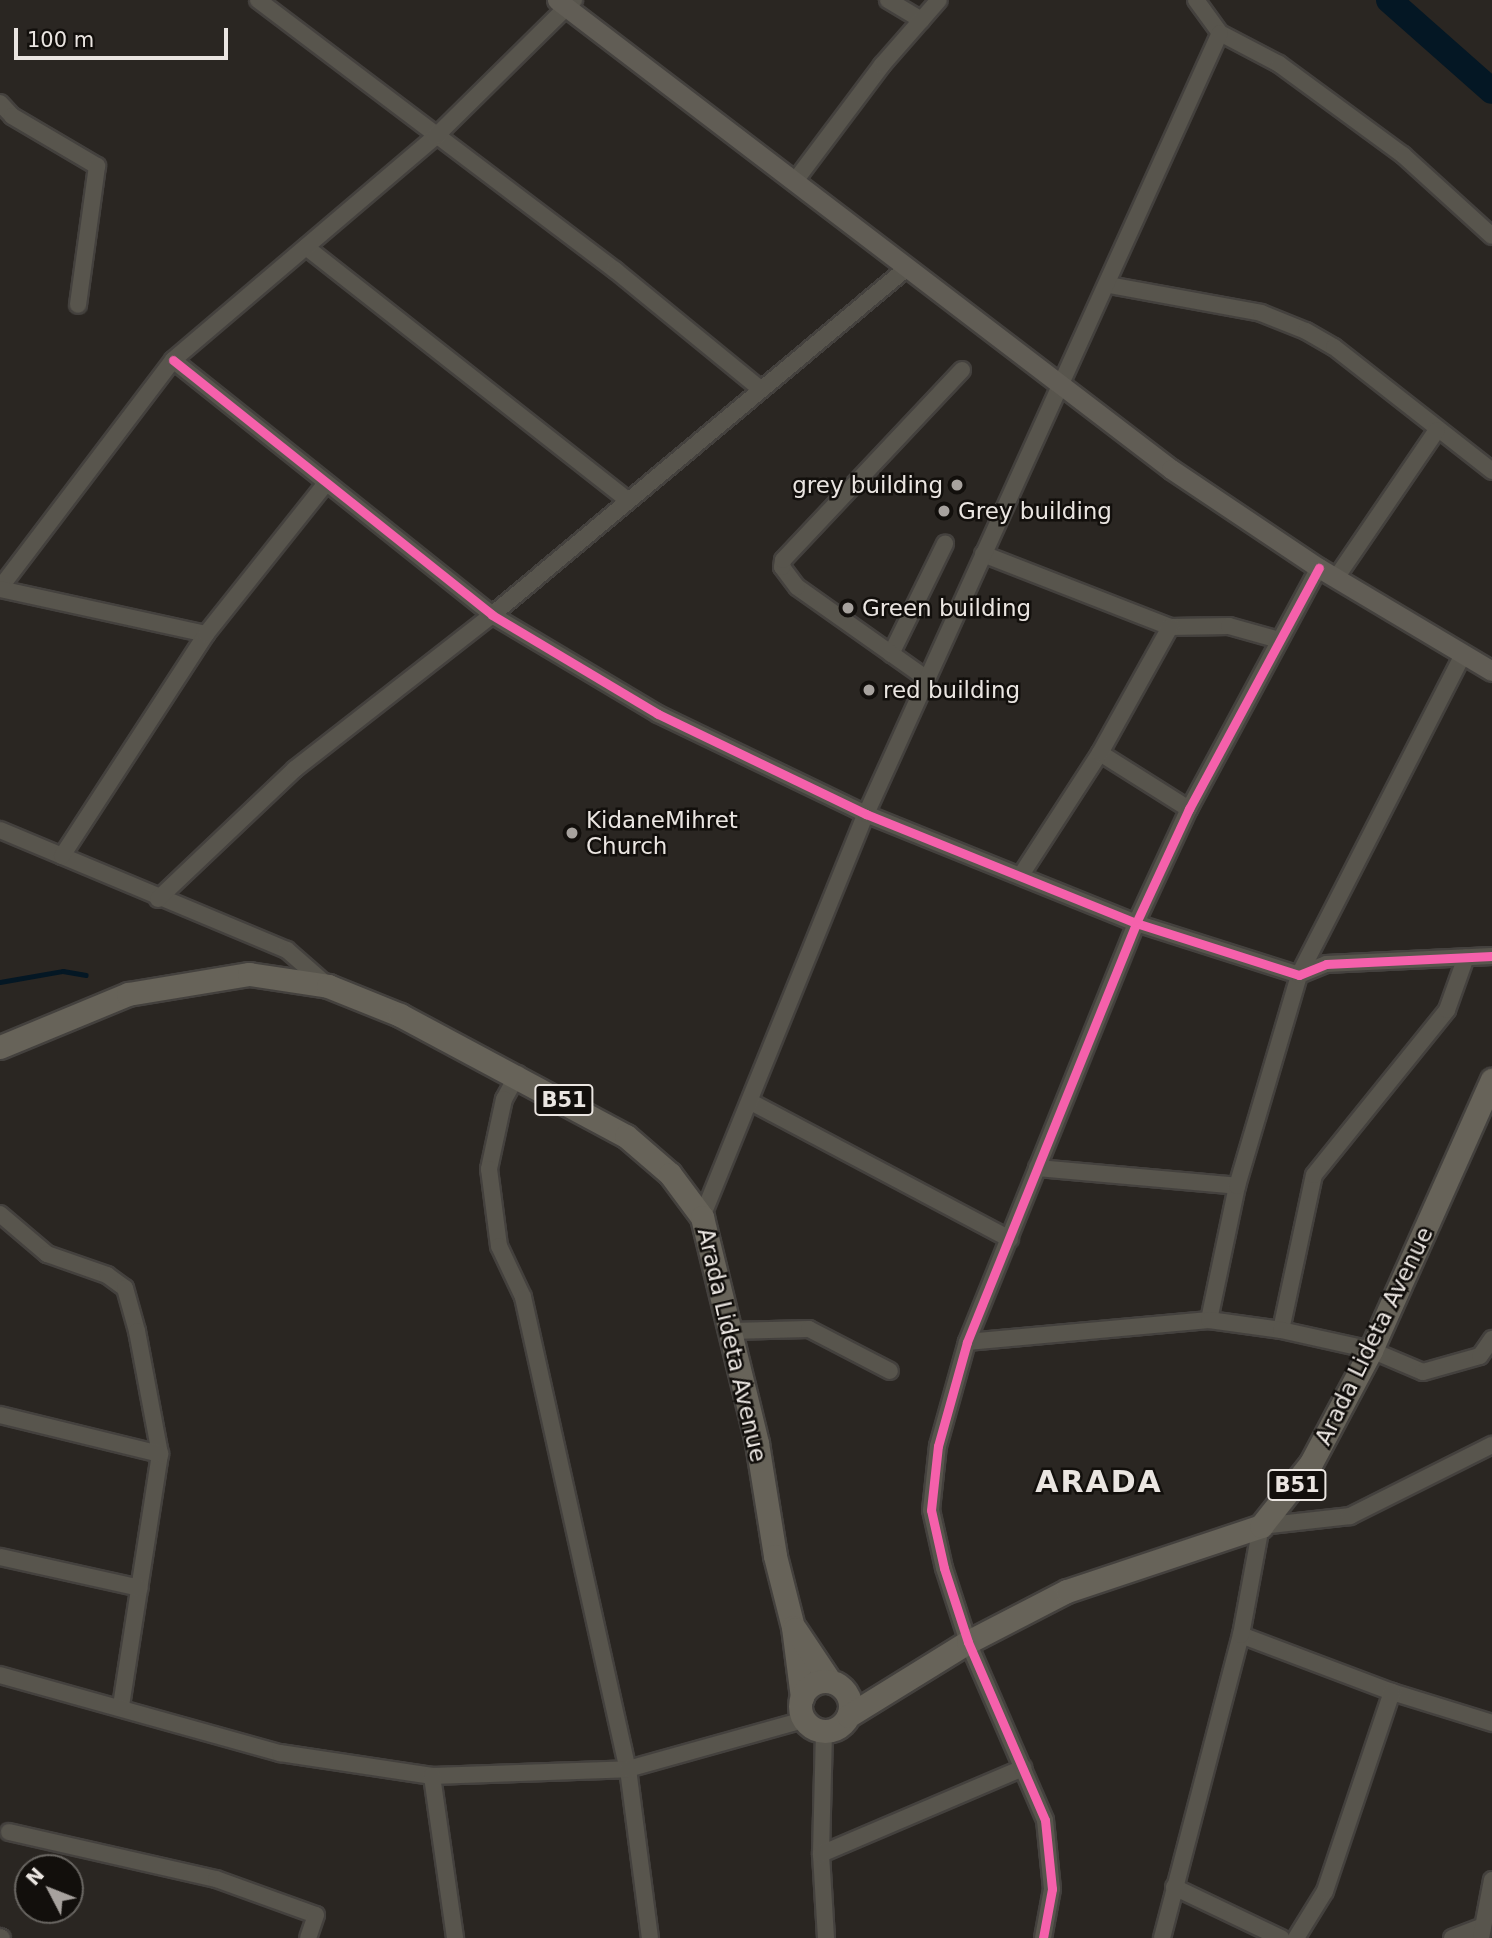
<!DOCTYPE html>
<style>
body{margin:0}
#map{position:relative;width:1492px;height:1938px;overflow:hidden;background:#2a2622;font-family:"DejaVu Sans",sans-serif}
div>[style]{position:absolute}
.stream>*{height:4.5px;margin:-2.25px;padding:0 2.25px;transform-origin:2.25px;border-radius:2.25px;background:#041724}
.river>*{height:26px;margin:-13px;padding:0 13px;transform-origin:13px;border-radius:13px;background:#041724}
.roads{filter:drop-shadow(2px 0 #44413e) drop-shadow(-2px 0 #44413e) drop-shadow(0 2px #44413e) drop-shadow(0 -2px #44413e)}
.minor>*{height:16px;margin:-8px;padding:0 8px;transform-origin:8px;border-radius:8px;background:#58554d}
.major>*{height:19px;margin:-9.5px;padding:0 9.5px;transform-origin:9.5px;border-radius:9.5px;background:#615d55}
.highway>*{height:23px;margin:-11.5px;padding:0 11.5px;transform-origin:11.5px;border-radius:11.5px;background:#676359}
.highway>.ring{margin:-11.5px;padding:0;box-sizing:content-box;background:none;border:23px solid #676359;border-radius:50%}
.cycleway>*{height:9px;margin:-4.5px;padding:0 4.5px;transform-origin:4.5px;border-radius:4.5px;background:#f560ab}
.dots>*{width:19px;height:19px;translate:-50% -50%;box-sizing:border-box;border:4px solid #120f0c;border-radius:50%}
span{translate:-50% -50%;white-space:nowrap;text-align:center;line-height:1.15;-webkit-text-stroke:5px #120f0c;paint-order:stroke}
.shield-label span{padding:2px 5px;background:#120f0c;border:2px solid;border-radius:5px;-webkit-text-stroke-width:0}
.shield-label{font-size:21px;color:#eae5e1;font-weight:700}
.poi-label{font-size:23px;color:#eae5e1}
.right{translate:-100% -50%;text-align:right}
.left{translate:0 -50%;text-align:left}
.street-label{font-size:23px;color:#eae5e1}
.district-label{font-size:30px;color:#eae5e1;font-weight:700;letter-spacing:2px}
.north{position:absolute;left:14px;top:1854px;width:70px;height:70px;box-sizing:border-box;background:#120f0c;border:2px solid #686561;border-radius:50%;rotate:312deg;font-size:19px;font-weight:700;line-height:28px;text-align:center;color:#eae5e1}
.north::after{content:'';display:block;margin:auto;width:24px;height:32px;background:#a7a29e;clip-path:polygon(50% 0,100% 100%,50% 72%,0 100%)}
.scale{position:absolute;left:14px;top:28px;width:214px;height:32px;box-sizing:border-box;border:4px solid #eae5e1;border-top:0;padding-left:9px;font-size:21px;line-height:24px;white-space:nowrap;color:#eae5e1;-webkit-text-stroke:5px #120f0c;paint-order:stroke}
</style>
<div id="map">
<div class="stream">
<div style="left:0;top:982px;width:64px;rotate:-9.9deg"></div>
<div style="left:63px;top:971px;width:23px;rotate:10deg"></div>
</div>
<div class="river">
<div style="left:1389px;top:0;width:137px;rotate:41.5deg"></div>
</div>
<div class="roads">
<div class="minor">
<div style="left:258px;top:0;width:448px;rotate:37.1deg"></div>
<div style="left:615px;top:270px;width:186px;rotate:39.3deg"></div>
<div style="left:888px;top:0;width:39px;rotate:31deg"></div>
<div style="left:1196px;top:0;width:41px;rotate:54deg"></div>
<div style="left:1220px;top:33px;width:67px;rotate:27.7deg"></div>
<div style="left:1279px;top:64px;width:154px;rotate:36.3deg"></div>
<div style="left:1403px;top:155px;width:120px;rotate:42.3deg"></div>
<div style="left:0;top:103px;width:18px;rotate:47deg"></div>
<div style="left:12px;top:116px;width:99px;rotate:30.5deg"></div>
<div style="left:97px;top:166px;width:140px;rotate:97.8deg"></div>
<div style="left:795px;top:181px;width:145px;rotate:-53.1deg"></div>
<div style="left:882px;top:65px;width:86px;rotate:-48.8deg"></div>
<div style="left:306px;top:247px;width:410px;rotate:38.2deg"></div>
<div style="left:1109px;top:285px;width:155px;rotate:10.4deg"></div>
<div style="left:1261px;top:313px;width:48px;rotate:21.8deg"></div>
<div style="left:1306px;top:331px;width:32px;rotate:30deg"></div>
<div style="left:1334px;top:347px;width:201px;rotate:38.1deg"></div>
<div style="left:173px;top:360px;width:408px;rotate:38.6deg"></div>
<div style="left:492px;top:615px;width:193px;rotate:30.8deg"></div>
<div style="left:658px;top:714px;width:231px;rotate:25.7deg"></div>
<div style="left:866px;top:814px;width:291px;rotate:22deg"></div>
<div style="left:1136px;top:923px;width:171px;rotate:17.7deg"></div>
<div style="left:1299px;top:975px;width:29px;rotate:-22deg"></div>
<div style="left:1326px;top:964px;width:166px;rotate:-2.8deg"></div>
<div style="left:983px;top:554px;width:201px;rotate:21.3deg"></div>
<div style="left:1170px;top:627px;width:59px;rotate:-1deg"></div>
<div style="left:1229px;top:626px;width:52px;rotate:15.6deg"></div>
<div style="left:1336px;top:578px;width:179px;rotate:-55.7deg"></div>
<div style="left:0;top:588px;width:286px;rotate:-52.8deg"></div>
<div style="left:173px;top:360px;width:345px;rotate:-40.4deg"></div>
<div style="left:436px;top:136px;width:194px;rotate:-44.6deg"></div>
<div style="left:0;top:589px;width:211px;rotate:12.3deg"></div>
<div style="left:891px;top:654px;width:123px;rotate:-63.9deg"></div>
<div style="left:927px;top:679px;width:159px;rotate:-144.7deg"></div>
<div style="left:797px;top:587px;width:25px;rotate:-127deg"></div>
<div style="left:782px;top:567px;width:7px;rotate:-82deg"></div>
<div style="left:783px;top:560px;width:261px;rotate:-46.7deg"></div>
<div style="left:1100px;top:753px;width:105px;rotate:32.2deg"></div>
<div style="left:0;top:830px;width:311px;rotate:22.7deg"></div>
<div style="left:287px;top:950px;width:53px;rotate:41.2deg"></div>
<div style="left:62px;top:856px;width:265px;rotate:-57deg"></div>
<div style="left:206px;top:634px;width:193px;rotate:-51.5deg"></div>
<div style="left:1021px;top:875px;width:145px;rotate:-57.1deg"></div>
<div style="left:1100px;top:753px;width:144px;rotate:-60.9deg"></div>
<div style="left:158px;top:899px;width:189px;rotate:-43.5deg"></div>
<div style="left:295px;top:769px;width:250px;rotate:-38deg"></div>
<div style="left:492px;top:615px;width:542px;rotate:-39.91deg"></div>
<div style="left:518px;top:1074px;width:29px;rotate:119deg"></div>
<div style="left:504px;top:1099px;width:72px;rotate:102.1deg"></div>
<div style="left:489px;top:1169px;width:78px;rotate:82.6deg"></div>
<div style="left:499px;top:1246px;width:56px;rotate:64.8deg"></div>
<div style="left:523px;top:1297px;width:484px;rotate:77.5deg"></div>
<div style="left:628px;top:1769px;width:170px;rotate:82.6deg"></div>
<div style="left:751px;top:1102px;width:293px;rotate:27.9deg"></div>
<div style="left:1037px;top:1168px;width:201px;rotate:5.1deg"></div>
<div style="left:0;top:1214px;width:62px;rotate:40.4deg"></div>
<div style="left:47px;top:1254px;width:64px;rotate:19.3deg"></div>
<div style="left:107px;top:1275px;width:22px;rotate:36deg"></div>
<div style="left:125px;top:1288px;width:45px;rotate:74.4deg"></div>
<div style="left:137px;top:1331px;width:125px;rotate:79.4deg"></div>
<div style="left:160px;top:1454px;width:256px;rotate:98.8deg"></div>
<div style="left:702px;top:1217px;width:435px;rotate:-67.9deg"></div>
<div style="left:866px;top:814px;width:857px;rotate:-65.62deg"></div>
<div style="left:1209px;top:1320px;width:137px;rotate:-78.2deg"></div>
<div style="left:1237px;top:1186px;width:220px;rotate:-73.6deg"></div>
<div style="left:1299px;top:975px;width:360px;rotate:-62.9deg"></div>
<div style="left:1281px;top:1330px;width:158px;rotate:-78deg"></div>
<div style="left:1314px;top:1175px;width:212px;rotate:-51.1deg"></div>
<div style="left:1447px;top:1010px;width:56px;rotate:-70.3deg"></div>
<div style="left:730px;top:1331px;width:79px;rotate:-1.5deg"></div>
<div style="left:809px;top:1329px;width:91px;rotate:27.4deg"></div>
<div style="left:967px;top:1342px;width:243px;rotate:-5.2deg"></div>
<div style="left:1209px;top:1320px;width:73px;rotate:7.9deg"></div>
<div style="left:1281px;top:1330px;width:92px;rotate:12.5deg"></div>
<div style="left:1371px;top:1350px;width:56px;rotate:22.9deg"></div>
<div style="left:1423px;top:1372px;width:59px;rotate:-15.7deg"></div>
<div style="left:1480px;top:1356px;width:21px;rotate:-55deg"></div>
<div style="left:0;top:1415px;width:165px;rotate:13.7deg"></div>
<div style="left:0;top:1557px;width:143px;rotate:12.5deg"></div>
<div style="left:1241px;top:1635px;width:161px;rotate:20.7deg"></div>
<div style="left:1392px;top:1692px;width:105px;rotate:17.2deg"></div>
<div style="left:0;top:1675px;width:291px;rotate:15.6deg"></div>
<div style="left:280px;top:1753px;width:154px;rotate:8.6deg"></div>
<div style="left:432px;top:1776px;width:196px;rotate:-2deg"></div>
<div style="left:628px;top:1769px;width:183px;rotate:-15.6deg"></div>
<div style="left:824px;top:1731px;width:123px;rotate:91.4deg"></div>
<div style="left:821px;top:1854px;width:84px;rotate:86.6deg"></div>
<div style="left:432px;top:1776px;width:164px;rotate:81.9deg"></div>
<div style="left:9px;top:1832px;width:212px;rotate:12.8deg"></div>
<div style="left:216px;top:1879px;width:106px;rotate:19.8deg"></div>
<div style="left:316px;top:1915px;width:24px;rotate:109deg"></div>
<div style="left:821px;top:1854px;width:220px;rotate:-23.1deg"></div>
<div style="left:1174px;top:1887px;width:119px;rotate:25.5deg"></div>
<div style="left:0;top:1937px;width:2px;rotate:27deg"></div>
<div style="left:1043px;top:1938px;width:50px;rotate:-79.6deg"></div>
<div style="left:1052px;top:1889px;width:69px;rotate:-95.8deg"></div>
<div style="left:1045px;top:1820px;width:194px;rotate:-113.4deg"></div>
<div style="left:968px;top:1642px;width:78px;rotate:-108deg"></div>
<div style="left:944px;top:1568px;width:59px;rotate:-102.6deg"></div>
<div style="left:931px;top:1510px;width:64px;rotate:-83.8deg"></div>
<div style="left:938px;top:1446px;width:108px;rotate:-74.4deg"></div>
<div style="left:967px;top:1342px;width:452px;rotate:-68deg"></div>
<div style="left:1136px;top:923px;width:126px;rotate:-65.1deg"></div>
<div style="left:1189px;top:809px;width:274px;rotate:-61.7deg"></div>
<div style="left:1162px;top:1938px;width:313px;rotate:-75.4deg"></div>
<div style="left:1241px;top:1635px;width:111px;rotate:-79.6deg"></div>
<div style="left:1261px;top:1526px;width:90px;rotate:-6.4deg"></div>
<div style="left:1350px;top:1516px;width:159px;rotate:-26.6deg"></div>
<div style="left:1296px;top:1938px;width:55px;rotate:-58.3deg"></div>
<div style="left:1325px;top:1891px;width:210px;rotate:-71.4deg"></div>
<div style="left:1452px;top:1938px;width:33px;rotate:-21deg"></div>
<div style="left:1481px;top:1938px;width:59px;rotate:-79.3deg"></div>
</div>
<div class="major">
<div style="left:557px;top:0;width:773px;rotate:37.37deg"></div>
<div style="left:1171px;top:469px;width:178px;rotate:33.8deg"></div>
<div style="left:1319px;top:568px;width:201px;rotate:30.8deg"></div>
</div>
<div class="highway">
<div style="left:0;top:1047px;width:139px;rotate:-22.5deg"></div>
<div style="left:128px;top:994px;width:123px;rotate:-9.4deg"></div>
<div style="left:249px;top:974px;width:80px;rotate:8.6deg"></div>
<div style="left:328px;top:986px;width:78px;rotate:21.9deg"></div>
<div style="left:400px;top:1015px;width:256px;rotate:28.2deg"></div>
<div style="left:626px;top:1136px;width:58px;rotate:40.8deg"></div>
<div style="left:670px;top:1174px;width:54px;rotate:53.3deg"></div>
<div style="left:702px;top:1217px;width:233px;rotate:76.3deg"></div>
<div style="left:757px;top:1443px;width:114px;rotate:80.9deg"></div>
<div style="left:775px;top:1556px;width:73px;rotate:75.8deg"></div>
<div style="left:793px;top:1627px;width:71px;rotate:82.7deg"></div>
<div style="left:795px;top:1629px;width:63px;rotate:56.1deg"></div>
<div class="ring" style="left:800px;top:1681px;width:27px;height:27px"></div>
<div style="left:848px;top:1716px;width:141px;rotate:-31.7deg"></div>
<div style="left:968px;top:1642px;width:111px;rotate:-27.3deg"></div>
<div style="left:1067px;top:1591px;width:205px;rotate:-18.5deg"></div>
<div style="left:1261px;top:1526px;width:80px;rotate:-51.6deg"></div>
<div style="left:1311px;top:1463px;width:128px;rotate:-62deg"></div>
<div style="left:1371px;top:1350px;width:296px;rotate:-65.9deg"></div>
</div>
</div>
<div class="cycleway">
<div style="left:173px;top:360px;width:408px;rotate:38.6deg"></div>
<div style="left:492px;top:615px;width:193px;rotate:30.8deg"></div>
<div style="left:658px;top:714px;width:231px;rotate:25.7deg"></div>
<div style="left:866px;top:814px;width:291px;rotate:22deg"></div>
<div style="left:1136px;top:923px;width:171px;rotate:17.7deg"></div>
<div style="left:1299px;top:975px;width:29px;rotate:-22deg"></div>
<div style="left:1326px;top:964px;width:166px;rotate:-2.8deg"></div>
<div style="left:1043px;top:1938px;width:50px;rotate:-79.6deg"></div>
<div style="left:1052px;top:1889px;width:69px;rotate:-95.8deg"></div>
<div style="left:1045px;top:1820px;width:194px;rotate:-113.4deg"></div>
<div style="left:968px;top:1642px;width:78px;rotate:-108deg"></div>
<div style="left:944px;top:1568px;width:59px;rotate:-102.6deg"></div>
<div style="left:931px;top:1510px;width:64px;rotate:-83.8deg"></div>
<div style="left:938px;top:1446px;width:108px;rotate:-74.4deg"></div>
<div style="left:967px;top:1342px;width:452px;rotate:-68deg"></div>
<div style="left:1136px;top:923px;width:126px;rotate:-65.1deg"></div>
<div style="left:1189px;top:809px;width:274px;rotate:-61.7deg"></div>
</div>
<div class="dots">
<div style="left:957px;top:485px;background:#a7a29e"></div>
<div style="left:944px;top:511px;background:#a7a29e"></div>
<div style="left:848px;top:608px;background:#a7a29e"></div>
<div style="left:869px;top:690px;background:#a7a29e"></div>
<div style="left:572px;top:833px;background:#a7a29e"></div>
</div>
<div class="shield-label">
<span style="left:564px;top:1100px">B51</span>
<span style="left:1297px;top:1485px">B51</span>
</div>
<div class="poi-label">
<span class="right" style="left:943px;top:485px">grey building</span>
<span class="left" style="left:958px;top:511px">Grey building</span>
<span class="left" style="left:862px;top:608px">Green building</span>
<span class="left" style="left:883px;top:690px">red building</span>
<span class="left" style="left:586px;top:833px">KidaneMihret<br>Church</span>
</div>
<div class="street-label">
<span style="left:1374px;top:1336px;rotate:-64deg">Arada Lideta Avenue</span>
<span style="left:732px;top:1345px;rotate:77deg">Arada Lideta Avenue</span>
</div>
<div class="district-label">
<span style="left:1099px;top:1482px">ARADA</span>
</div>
<div class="north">N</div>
<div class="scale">100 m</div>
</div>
